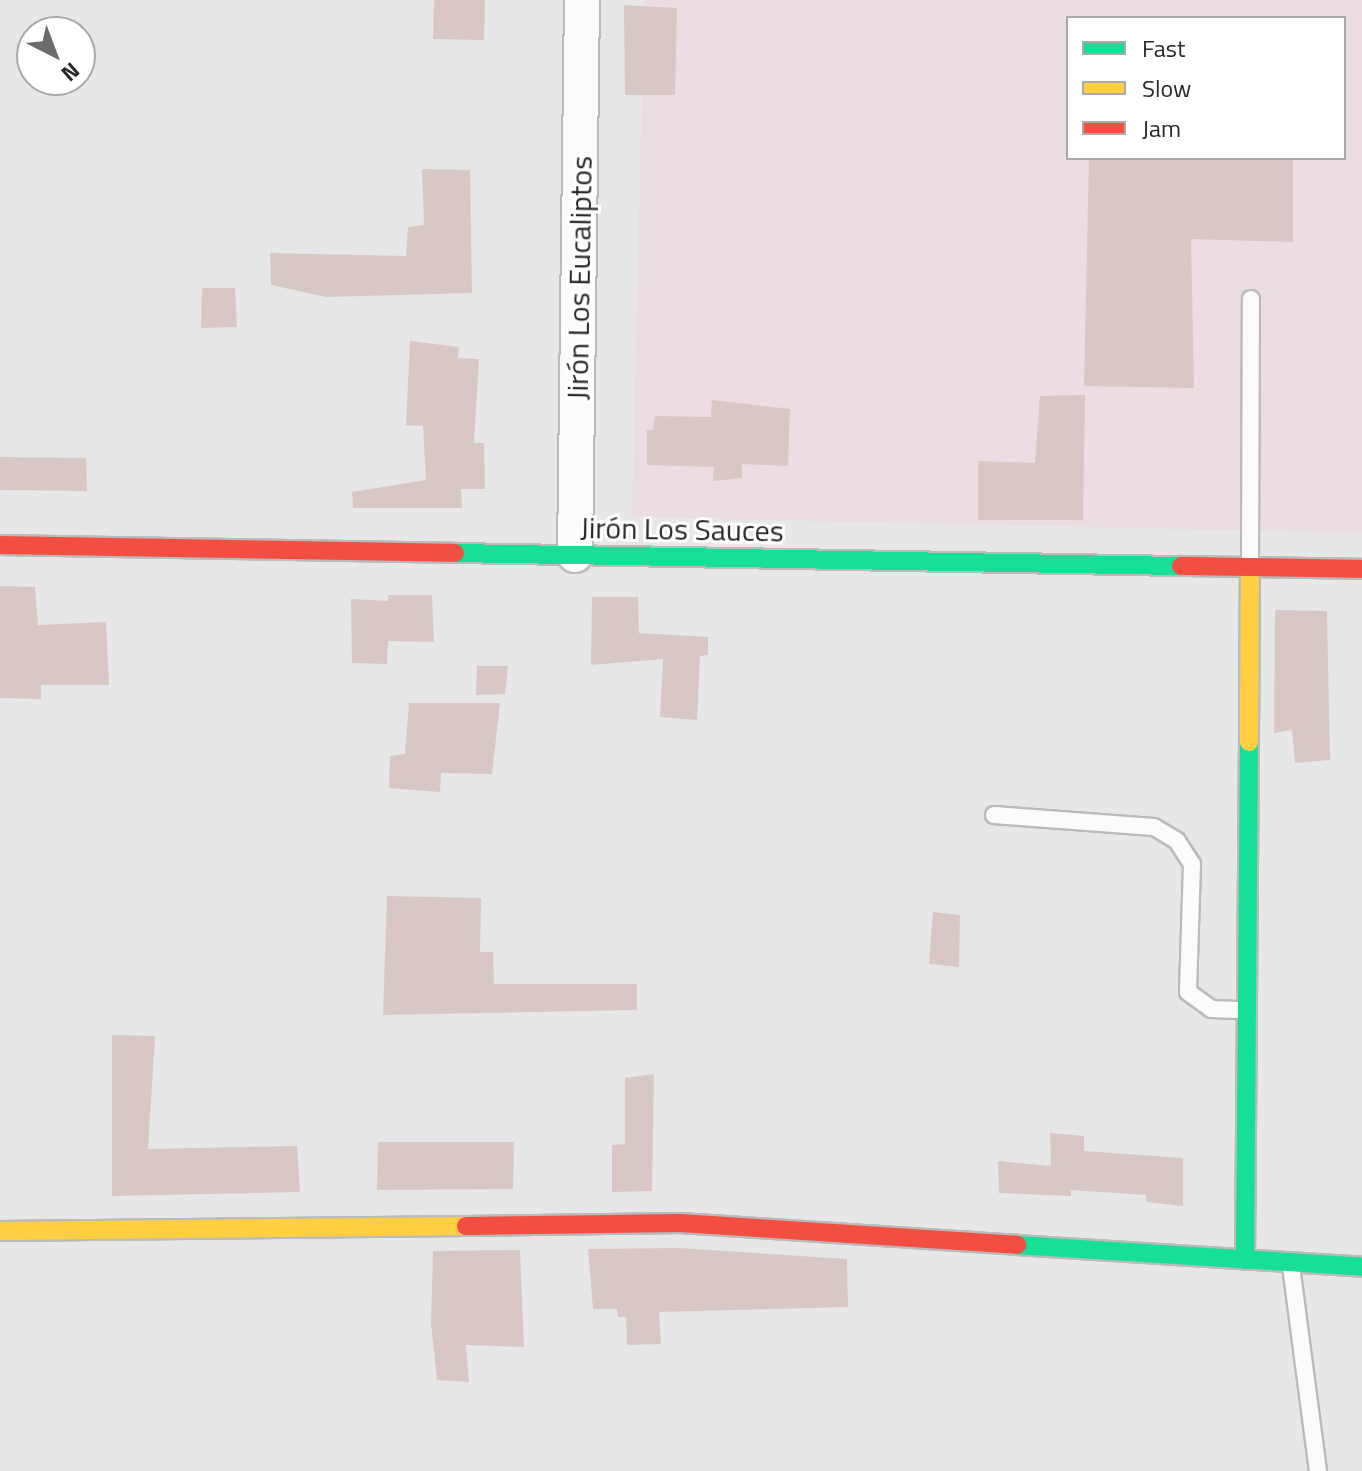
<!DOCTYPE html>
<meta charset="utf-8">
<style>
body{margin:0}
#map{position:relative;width:1362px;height:1471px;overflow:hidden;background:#e7e7e8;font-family:"Titillium Web",sans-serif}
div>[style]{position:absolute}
.industrial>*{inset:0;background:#ebdde2}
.building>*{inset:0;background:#d9c7c5}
.roads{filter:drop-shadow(2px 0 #bbbbbc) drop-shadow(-2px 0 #bbbbbc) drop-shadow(0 2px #bbbbbc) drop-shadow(0 -2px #bbbbbc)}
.lane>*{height:16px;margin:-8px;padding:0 8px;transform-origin:8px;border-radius:8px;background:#fbfbfc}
.street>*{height:34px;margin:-17px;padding:0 17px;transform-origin:17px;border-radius:17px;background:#fbfbfc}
.fast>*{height:18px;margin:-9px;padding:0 9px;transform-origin:9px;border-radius:9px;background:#16e098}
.slow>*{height:18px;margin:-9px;padding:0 9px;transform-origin:9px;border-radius:9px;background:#ffcf43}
.jam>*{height:18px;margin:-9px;padding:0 9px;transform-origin:9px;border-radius:9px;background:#f24e42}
span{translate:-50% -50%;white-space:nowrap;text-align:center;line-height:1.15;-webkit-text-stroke:6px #fff;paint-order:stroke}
.street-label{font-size:30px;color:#29292a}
.legend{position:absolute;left:1066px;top:16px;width:280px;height:144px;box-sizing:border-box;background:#fff;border:2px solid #a9a9aa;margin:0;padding:10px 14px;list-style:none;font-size:24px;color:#29292a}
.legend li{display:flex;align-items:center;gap:16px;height:40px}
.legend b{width:40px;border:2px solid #a9a9aa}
.north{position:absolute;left:16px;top:16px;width:80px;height:80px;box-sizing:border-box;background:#fff;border:2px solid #a9a9aa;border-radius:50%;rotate:138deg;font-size:22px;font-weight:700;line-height:32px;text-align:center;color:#29292a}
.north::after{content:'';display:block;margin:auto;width:28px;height:36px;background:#6c6c6c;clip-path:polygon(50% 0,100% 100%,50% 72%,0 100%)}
</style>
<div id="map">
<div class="industrial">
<div style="clip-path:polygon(evenodd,644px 0,1362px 0,1362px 533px,632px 517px,644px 0,1068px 18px,1344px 18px,1344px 158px,1068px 158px,1068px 18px)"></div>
</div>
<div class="building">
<div style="clip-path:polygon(434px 0,485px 0,484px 40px,433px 39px)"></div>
<div style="clip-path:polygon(624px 5px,677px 8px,675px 95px,625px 95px)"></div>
<div style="clip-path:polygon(1089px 158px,1293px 158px,1293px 242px,1191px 239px,1194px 388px,1084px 386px)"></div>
<div style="clip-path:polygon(422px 169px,470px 170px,472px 293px,326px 297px,271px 285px,270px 253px,406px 256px,408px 227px,424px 225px)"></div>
<div style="clip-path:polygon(202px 288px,235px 288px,237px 327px,201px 328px)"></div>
<div style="clip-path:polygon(410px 341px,459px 347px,458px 358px,479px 359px,474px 443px,484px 443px,485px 489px,461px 489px,462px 508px,353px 508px,352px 492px,426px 480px,423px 426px,406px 425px)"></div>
<div style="clip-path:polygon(1085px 395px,1083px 520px,978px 520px,978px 461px,1035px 463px,1040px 396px)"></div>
<div style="clip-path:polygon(712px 400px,790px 409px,788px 466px,742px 464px,742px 478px,713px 481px,714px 467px,647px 465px,647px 430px,653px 430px,655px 416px,711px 417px)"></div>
<div style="clip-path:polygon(0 457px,86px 458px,87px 491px,0 490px)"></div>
<div style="clip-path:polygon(0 586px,35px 587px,38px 625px,106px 622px,109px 685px,41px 685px,41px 699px,0 698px)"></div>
<div style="clip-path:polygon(388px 595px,432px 595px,434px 642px,388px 641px,387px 664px,352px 663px,351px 599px,388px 601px)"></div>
<div style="clip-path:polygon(592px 597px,638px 597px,639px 633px,708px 637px,708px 655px,700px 656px,697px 720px,660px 717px,663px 659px,591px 665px)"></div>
<div style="clip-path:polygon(1275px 610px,1327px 611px,1330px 760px,1295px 763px,1292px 730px,1274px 733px)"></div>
<div style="clip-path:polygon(477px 666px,508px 666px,505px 694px,476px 695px)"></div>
<div style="clip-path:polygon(409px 703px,500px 703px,492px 774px,441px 773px,440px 792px,389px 788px,390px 756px,405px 754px)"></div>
<div style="clip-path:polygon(387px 896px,481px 898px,480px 952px,493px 952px,494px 984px,637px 984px,637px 1010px,383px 1015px)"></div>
<div style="clip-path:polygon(933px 912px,960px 915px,959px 967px,929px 964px)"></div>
<div style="clip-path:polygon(112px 1035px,155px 1036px,148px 1149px,297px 1146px,300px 1192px,112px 1196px)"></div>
<div style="clip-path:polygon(654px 1074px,652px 1191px,612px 1192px,612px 1145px,625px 1144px,625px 1078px)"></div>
<div style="clip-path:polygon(1050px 1133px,1084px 1136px,1084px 1151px,1183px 1158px,1183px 1206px,1146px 1202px,1146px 1195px,1071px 1190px,1071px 1196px,999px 1193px,998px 1161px,1051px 1166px)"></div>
<div style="clip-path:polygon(378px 1142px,514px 1142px,513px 1189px,377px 1190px)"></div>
<div style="clip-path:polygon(679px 1248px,847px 1259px,848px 1307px,659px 1312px,661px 1344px,627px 1345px,626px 1317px,618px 1317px,617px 1309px,593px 1309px,588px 1249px)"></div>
<div style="clip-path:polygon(520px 1250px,524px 1347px,466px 1345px,469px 1382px,437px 1380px,431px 1323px,433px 1251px)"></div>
</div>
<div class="roads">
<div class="lane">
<div style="left:1250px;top:566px;width:267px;rotate:-89.8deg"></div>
<div style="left:994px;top:815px;width:160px;rotate:4.3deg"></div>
<div style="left:1154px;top:827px;width:27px;rotate:31deg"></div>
<div style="left:1177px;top:841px;width:27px;rotate:57deg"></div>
<div style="left:1192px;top:864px;width:128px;rotate:91.8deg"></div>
<div style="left:1188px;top:992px;width:29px;rotate:36deg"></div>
<div style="left:1211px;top:1009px;width:34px;rotate:2deg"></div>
<div style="left:1291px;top:1266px;width:207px;rotate:82.5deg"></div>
</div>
<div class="street">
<div style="left:575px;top:555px;width:555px;rotate:-89.28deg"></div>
</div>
<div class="fast">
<div style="left:455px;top:553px;width:726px;rotate:1.03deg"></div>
<div style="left:1017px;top:1245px;width:346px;rotate:3.6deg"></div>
<div style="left:1245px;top:1260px;width:518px;rotate:-89.56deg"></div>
</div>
<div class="slow">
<div style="left:1249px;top:742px;width:174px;rotate:-89.7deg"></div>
<div style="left:0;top:1231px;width:466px;rotate:-0.6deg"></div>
</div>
<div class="jam">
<div style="left:0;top:545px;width:455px;rotate:1deg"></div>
<div style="left:1181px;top:566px;width:181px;rotate:0.9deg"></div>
<div style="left:466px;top:1226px;width:214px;rotate:-0.8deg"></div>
<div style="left:680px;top:1223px;width:338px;rotate:3.7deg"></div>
</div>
</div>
<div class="street-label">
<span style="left:579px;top:278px;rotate:-89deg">Jirón Los Eucaliptos</span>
<span style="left:682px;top:529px;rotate:1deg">Jirón Los Sauces</span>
</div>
<ul class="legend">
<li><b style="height:10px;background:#16e098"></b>Fast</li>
<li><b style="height:10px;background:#ffcf43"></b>Slow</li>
<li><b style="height:10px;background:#f24e42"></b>Jam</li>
</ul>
<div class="north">N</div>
</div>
